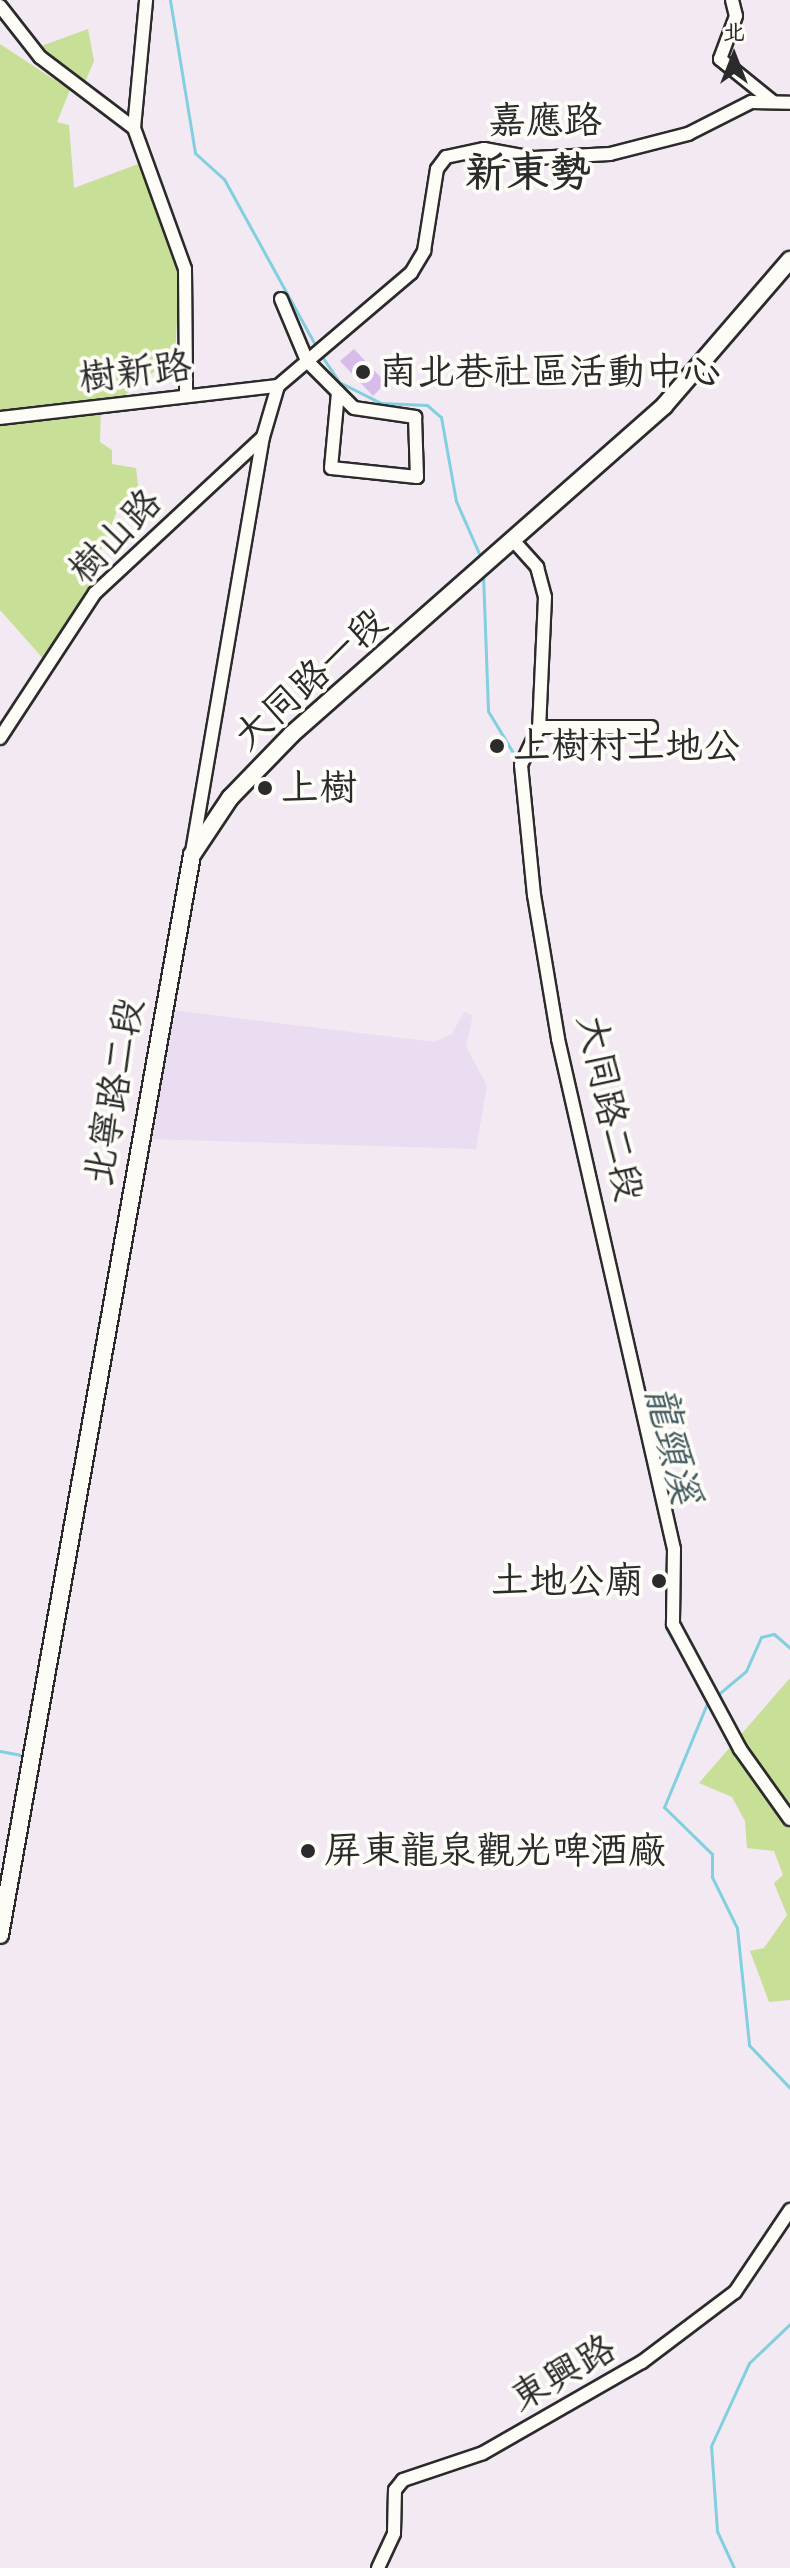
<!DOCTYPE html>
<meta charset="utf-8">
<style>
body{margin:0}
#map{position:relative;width:790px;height:2568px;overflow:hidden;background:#f2e9f3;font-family:Caveat,"LXGW WenKai TC",sans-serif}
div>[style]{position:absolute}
.built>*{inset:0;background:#eadcf1}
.green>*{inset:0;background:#c7df96}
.stream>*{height:3px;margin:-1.5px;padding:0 1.5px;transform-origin:1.5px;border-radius:1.5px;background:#81cfdf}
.building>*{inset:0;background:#d7bceb}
.roads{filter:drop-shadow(2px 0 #2b2b2b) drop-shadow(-2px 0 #2b2b2b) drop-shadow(0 2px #2b2b2b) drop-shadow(0 -2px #2b2b2b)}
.minor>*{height:12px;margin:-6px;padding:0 6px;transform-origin:6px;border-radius:6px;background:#fdfcf7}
.major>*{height:16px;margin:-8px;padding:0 8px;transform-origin:8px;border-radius:8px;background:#fdfcf7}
.dots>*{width:22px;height:22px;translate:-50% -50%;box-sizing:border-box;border:4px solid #fdfcf7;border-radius:50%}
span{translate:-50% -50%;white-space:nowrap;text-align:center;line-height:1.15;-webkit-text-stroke:8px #fdfcf7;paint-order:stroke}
.street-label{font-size:38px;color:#2b2b2b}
.poi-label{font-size:38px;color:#2b2b2b}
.left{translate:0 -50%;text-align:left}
.right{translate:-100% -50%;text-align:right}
.water-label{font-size:40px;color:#455c61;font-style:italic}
.quarter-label{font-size:42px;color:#2b2b2b;font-weight:700}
.north{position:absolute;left:694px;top:16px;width:80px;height:80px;-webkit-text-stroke:6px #fdfcf7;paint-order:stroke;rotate:0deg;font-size:22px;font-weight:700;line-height:32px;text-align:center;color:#2b2b2b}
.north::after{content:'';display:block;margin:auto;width:28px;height:36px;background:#2b2b2b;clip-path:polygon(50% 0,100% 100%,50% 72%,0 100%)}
</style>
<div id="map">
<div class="built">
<div style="clip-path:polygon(170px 1010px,435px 1042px,452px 1034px,464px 1012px,473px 1015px,466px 1046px,487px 1086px,476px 1149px,147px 1139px)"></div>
</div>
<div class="green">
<div style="clip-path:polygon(88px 29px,94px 61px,85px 82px,33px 49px)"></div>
<div style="clip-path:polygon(0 44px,70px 90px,57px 122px,69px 125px,74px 188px,138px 164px,180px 270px,175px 355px,120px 399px,101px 404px,100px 442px,112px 450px,112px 464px,136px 468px,140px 501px,121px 501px,93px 572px,99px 585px,47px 663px,0 610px)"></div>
<div style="clip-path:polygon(790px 1678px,790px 2000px,769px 2002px,750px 1951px,764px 1948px,787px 1915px,774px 1883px,783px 1875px,774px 1851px,747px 1848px,745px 1821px,732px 1797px,699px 1783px)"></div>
</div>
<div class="stream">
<div style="left:170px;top:0;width:155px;rotate:80.7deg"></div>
<div style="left:195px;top:153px;width:39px;rotate:42deg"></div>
<div style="left:224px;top:179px;width:193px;rotate:61.2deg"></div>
<div style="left:321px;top:355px;width:32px;rotate:56deg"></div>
<div style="left:339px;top:382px;width:47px;rotate:26.6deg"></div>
<div style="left:381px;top:403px;width:46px;rotate:2.5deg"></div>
<div style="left:427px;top:405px;width:18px;rotate:41deg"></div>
<div style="left:441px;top:417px;width:85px;rotate:79.9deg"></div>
<div style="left:456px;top:501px;width:62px;rotate:66.3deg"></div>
<div style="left:483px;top:574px;width:137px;rotate:87.9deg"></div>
<div style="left:488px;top:711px;width:58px;rotate:59deg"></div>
<div style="left:622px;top:1346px;width:100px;rotate:77.3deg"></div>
<div style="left:668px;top:1584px;width:44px;rotate:92.6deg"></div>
<div style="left:666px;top:1628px;width:68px;rotate:60deg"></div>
<div style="left:715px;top:1697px;width:40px;rotate:-40deg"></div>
<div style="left:746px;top:1671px;width:37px;rotate:-66deg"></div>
<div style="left:761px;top:1637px;width:13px;rotate:-13deg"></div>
<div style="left:774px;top:1634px;width:21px;rotate:41deg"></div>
<div style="left:708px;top:1701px;width:115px;rotate:112.5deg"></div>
<div style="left:664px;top:1807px;width:67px;rotate:44.4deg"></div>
<div style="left:712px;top:1854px;width:23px;rotate:90deg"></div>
<div style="left:712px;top:1877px;width:57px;rotate:63.9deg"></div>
<div style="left:737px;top:1928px;width:118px;rotate:84.1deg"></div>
<div style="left:749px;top:2045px;width:59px;rotate:46.4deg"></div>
<div style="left:0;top:1751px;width:20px;rotate:11deg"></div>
<div style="left:734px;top:2568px;width:41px;rotate:-114.7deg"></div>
<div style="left:717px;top:2531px;width:85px;rotate:-94deg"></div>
<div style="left:711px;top:2446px;width:91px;rotate:-65.4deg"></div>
<div style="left:749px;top:2363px;width:57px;rotate:-43.6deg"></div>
</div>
<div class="building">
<div style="clip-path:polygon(354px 349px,386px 383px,373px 396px,340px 361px)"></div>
</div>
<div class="roads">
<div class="minor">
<div style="left:732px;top:0;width:16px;rotate:76deg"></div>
<div style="left:736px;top:16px;width:46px;rotate:110.4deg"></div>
<div style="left:720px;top:59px;width:67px;rotate:38.9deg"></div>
<div style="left:0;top:6px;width:65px;rotate:51.9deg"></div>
<div style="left:40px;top:57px;width:118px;rotate:37.1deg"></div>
<div style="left:134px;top:128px;width:150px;rotate:70.1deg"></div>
<div style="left:185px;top:269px;width:127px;rotate:89.5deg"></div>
<div style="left:134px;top:128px;width:129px;rotate:-84.6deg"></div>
<div style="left:281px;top:299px;width:67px;rotate:67.2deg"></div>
<div style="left:307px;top:361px;width:66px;rotate:45deg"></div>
<div style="left:354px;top:408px;width:62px;rotate:8.4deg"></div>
<div style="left:415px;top:417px;width:60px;rotate:88.1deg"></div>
<div style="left:417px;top:477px;width:86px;rotate:-174deg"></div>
<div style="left:331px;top:468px;width:76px;rotate:-84.7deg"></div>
<div style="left:278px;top:386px;width:175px;rotate:-40.4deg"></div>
<div style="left:411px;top:273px;width:26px;rotate:-59deg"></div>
<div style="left:424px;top:251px;width:83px;rotate:-81deg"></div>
<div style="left:437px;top:169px;width:15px;rotate:-53deg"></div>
<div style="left:446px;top:157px;width:39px;rotate:-12deg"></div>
<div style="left:484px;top:149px;width:51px;rotate:10.2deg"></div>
<div style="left:534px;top:158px;width:76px;rotate:-3deg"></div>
<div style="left:610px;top:154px;width:81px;rotate:-14.4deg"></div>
<div style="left:688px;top:134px;width:71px;rotate:-26.9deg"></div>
<div style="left:751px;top:102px;width:39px;rotate:1deg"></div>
<div style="left:0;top:418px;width:280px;rotate:-6.6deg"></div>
<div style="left:512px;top:539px;width:38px;rotate:48deg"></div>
<div style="left:537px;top:567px;width:31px;rotate:75deg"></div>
<div style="left:545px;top:597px;width:130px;rotate:92.6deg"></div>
<div style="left:539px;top:727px;width:42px;rotate:115.3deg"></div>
<div style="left:521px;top:765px;width:131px;rotate:84.3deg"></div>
<div style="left:534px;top:895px;width:146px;rotate:80.5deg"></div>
<div style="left:558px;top:1039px;width:523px;rotate:77.19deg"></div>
<div style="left:674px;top:1549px;width:75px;rotate:90.8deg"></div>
<div style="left:673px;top:1624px;width:142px;rotate:61.8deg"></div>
<div style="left:740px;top:1749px;width:86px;rotate:54.5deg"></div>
<div style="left:539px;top:727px;width:112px"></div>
<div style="left:0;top:738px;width:173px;rotate:-56.8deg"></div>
<div style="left:95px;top:593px;width:229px;rotate:-42.9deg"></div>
<div style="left:263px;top:437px;width:53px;rotate:-73.6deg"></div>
<div style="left:192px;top:852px;width:421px;rotate:-80.3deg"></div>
<div style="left:378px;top:2568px;width:38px;rotate:-65deg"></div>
<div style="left:394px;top:2533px;width:43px;rotate:-88.7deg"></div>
<div style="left:395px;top:2490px;width:13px;rotate:-51deg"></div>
<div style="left:403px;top:2480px;width:84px;rotate:-18.6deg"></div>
<div style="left:483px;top:2453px;width:183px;rotate:-29.8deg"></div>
<div style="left:642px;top:2362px;width:116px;rotate:-37deg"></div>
<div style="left:735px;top:2292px;width:99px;rotate:-56.1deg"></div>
</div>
<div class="major">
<div style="left:0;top:1935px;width:1097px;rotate:-79.92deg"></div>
<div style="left:192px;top:855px;width:69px;rotate:-56.3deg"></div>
<div style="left:230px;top:798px;width:89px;rotate:-45.9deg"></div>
<div style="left:292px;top:734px;width:496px;rotate:-41.4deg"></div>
<div style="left:664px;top:406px;width:193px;rotate:-49.2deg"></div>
</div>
</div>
<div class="dots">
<div style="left:363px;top:372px;background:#2b2b2b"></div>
<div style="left:497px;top:746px;background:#2b2b2b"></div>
<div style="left:265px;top:788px;background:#2b2b2b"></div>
<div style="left:659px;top:1581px;background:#2b2b2b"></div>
<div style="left:308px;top:1851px;background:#2b2b2b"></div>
</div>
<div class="street-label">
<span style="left:545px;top:121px">嘉應路</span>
<span style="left:135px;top:372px;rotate:-7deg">樹新路</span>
<span style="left:115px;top:536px;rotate:-46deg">樹山路</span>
<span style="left:310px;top:679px;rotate:-42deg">大同路一段</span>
<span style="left:114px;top:1092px;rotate:-80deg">北寧路二段</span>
<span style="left:610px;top:1108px;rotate:78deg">大同路二段</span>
<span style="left:563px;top:2373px;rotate:-30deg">東興路</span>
</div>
<div class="poi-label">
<span class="left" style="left:379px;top:372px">南北巷社區活動中心</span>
<span class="left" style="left:513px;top:746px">上樹村土地公</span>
<span class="left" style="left:281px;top:788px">上樹</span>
<span class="right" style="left:643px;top:1581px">土地公廟</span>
<span class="left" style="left:324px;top:1851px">屏東龍泉觀光啤酒廠</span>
</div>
<div class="water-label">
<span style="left:673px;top:1445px;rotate:76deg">龍頸溪</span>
</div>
<div class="quarter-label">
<span style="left:528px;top:173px">新東勢</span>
</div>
<div class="north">北</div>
</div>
